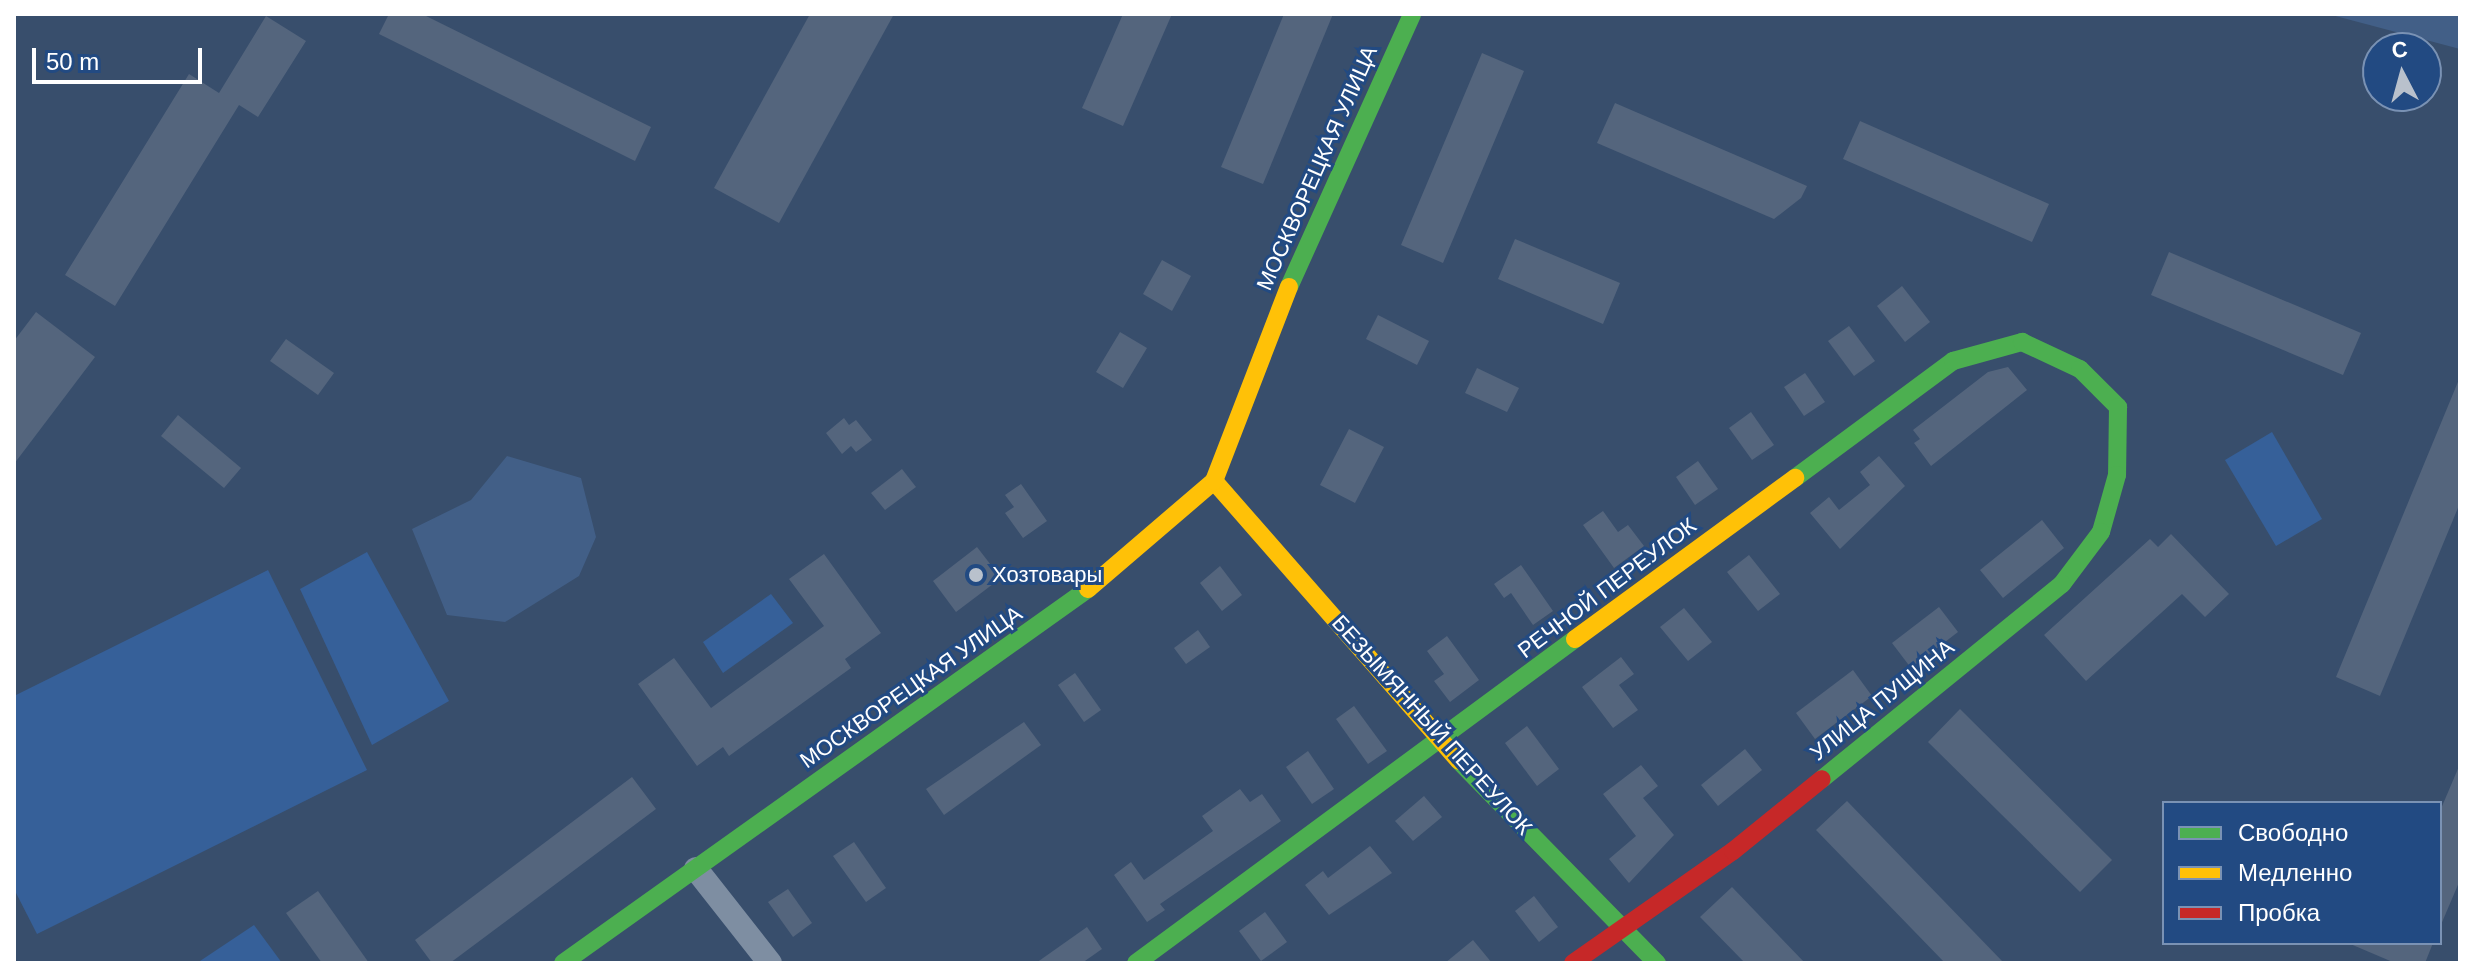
<!DOCTYPE html>
<meta charset="utf-8">
<style>
body{margin:0}
#map{position:relative;width:2474px;height:977px;overflow:hidden;background:#384e6c;font-family:Arial,sans-serif}
div>[style]{position:absolute}
.green>*{inset:0;background:#366099}
.water>*{inset:0;background:#425f87}
.building>*{inset:0;background:#54657d}
.street>*{height:24px;margin:-12px;padding:0 12px;transform-origin:12px;border-radius:12px;background:#7e8ea2}
.fast>*{height:18px;margin:-9px;padding:0 9px;transform-origin:9px;border-radius:9px;background:#4caf50}
.slow>*{height:18px;margin:-9px;padding:0 9px;transform-origin:9px;border-radius:9px;background:#ffc107}
.jam>*{height:18px;margin:-9px;padding:0 9px;transform-origin:9px;border-radius:9px;background:#c62828}
.dots>*{width:22px;height:22px;translate:-50% -50%;box-sizing:border-box;border:4px solid #224a82;border-radius:50%}
span{translate:-50% -50%;white-space:nowrap;text-align:center;line-height:1.15;-webkit-text-stroke:6px #224a82;paint-order:stroke}
.street-label{font-size:22px;color:#fff}
.poi-label{font-size:22px;color:#fff}
.left{translate:0 -50%;text-align:left}
.frame{position:absolute;inset:0;border:16px solid #fff;pointer-events:none}
.legend{position:absolute;left:2162px;top:801px;width:280px;height:144px;box-sizing:border-box;background:#224a82;border:2px solid #7a92b4;margin:0;padding:10px 14px;list-style:none;font-size:24px;color:#fff}
.legend li{display:flex;align-items:center;gap:16px;height:40px}
.legend b{width:40px;border:2px solid #7a92b4}
.north{position:absolute;left:2362px;top:32px;width:80px;height:80px;box-sizing:border-box;background:#224a82;border:2px solid #7a92b4;border-radius:50%;rotate:354deg;font-size:22px;font-weight:700;line-height:32px;text-align:center;color:#fff}
.north::after{content:'';display:block;margin:auto;width:28px;height:36px;background:#b9c1cc;clip-path:polygon(50% 0,100% 100%,50% 72%,0 100%)}
.scale{position:absolute;left:32px;top:48px;width:170px;height:36px;box-sizing:border-box;border:4px solid #fff;border-top:0;padding-left:10px;font-size:24px;line-height:28px;white-space:nowrap;color:#fff;-webkit-text-stroke:6px #224a82;paint-order:stroke}
</style>
<div id="map">
<div class="green">
<div style="clip-path:polygon(2272px 432px,2322px 519px,2276px 546px,2225px 460px)"></div>
<div style="clip-path:polygon(367px 552px,449px 701px,372px 745px,300px 589px)"></div>
<div style="clip-path:polygon(268px 570px,367px 770px,37px 934px,14px 889px,14px 696px)"></div>
<div style="clip-path:polygon(771px 594px,793px 623px,723px 673px,703px 642px)"></div>
<div style="clip-path:polygon(254px 925px,282px 963px,197px 963px)"></div>
</div>
<div class="water">
<div style="clip-path:polygon(2328px 14px,2460px 14px,2460px 49px)"></div>
<div style="clip-path:polygon(507px 456px,581px 478px,596px 537px,579px 576px,505px 622px,447px 615px,412px 529px,471px 500px)"></div>
</div>
<div class="building">
<div style="clip-path:polygon(389px 14px,422px 14px,651px 127px,635px 161px,379px 34px)"></div>
<div style="clip-path:polygon(810px 14px,894px 14px,779px 223px,714px 188px)"></div>
<div style="clip-path:polygon(1123px 14px,1172px 14px,1123px 126px,1082px 108px)"></div>
<div style="clip-path:polygon(1284px 14px,1333px 14px,1263px 184px,1221px 167px)"></div>
<div style="clip-path:polygon(266px 16px,306px 41px,258px 117px,239px 105px,115px 306px,65px 275px,189px 74px,219px 93px)"></div>
<div style="clip-path:polygon(1482px 53px,1524px 71px,1443px 263px,1401px 245px)"></div>
<div style="clip-path:polygon(1615px 103px,1807px 186px,1801px 198px,1774px 219px,1597px 143px)"></div>
<div style="clip-path:polygon(1860px 121px,2049px 204px,2032px 242px,1843px 159px)"></div>
<div style="clip-path:polygon(1515px 239px,1620px 283px,1603px 324px,1498px 279px)"></div>
<div style="clip-path:polygon(2169px 252px,2361px 333px,2343px 375px,2151px 295px)"></div>
<div style="clip-path:polygon(1162px 260px,1191px 276px,1172px 311px,1143px 294px)"></div>
<div style="clip-path:polygon(1902px 286px,1930px 322px,1905px 342px,1877px 306px)"></div>
<div style="clip-path:polygon(36px 312px,95px 357px,14px 464px,14px 341px)"></div>
<div style="clip-path:polygon(1378px 315px,1429px 341px,1417px 365px,1366px 339px)"></div>
<div style="clip-path:polygon(1849px 326px,1875px 361px,1854px 376px,1828px 341px)"></div>
<div style="clip-path:polygon(1120px 332px,1147px 348px,1123px 388px,1096px 372px)"></div>
<div style="clip-path:polygon(286px 339px,334px 373px,318px 395px,270px 361px)"></div>
<div style="clip-path:polygon(2008px 367px,2027px 390px,1931px 466px,1914px 443px,1920px 439px,1913px 430px,1988px 372px)"></div>
<div style="clip-path:polygon(1477px 368px,1519px 388px,1507px 412px,1465px 393px)"></div>
<div style="clip-path:polygon(1805px 373px,1825px 402px,1804px 416px,1784px 387px)"></div>
<div style="clip-path:polygon(2460px 377px,2460px 503px,2380px 696px,2336px 677px)"></div>
<div style="clip-path:polygon(1751px 412px,1774px 445px,1752px 460px,1729px 428px)"></div>
<div style="clip-path:polygon(178px 415px,241px 468px,224px 488px,161px 436px)"></div>
<div style="clip-path:polygon(844px 418px,849px 425px,856px 420px,872px 440px,856px 452px,851px 446px,842px 454px,826px 433px)"></div>
<div style="clip-path:polygon(1349px 429px,1384px 447px,1355px 503px,1320px 485px)"></div>
<div style="clip-path:polygon(1879px 456px,1905px 486px,1840px 549px,1810px 513px,1829px 497px,1839px 510px,1870px 485px,1860px 472px)"></div>
<div style="clip-path:polygon(1698px 461px,1718px 489px,1695px 505px,1676px 477px)"></div>
<div style="clip-path:polygon(902px 469px,916px 487px,885px 510px,871px 493px)"></div>
<div style="clip-path:polygon(1021px 484px,1047px 521px,1023px 538px,1005px 513px,1014px 507px,1005px 495px)"></div>
<div style="clip-path:polygon(1603px 511px,1618px 532px,1628px 525px,1644px 546px,1614px 568px,1583px 525px)"></div>
<div style="clip-path:polygon(2042px 520px,2064px 548px,2003px 598px,1980px 570px)"></div>
<div style="clip-path:polygon(2171px 534px,2229px 594px,2205px 617px,2182px 594px,2086px 681px,2044px 635px,2150px 539px,2158px 547px)"></div>
<div style="clip-path:polygon(977px 547px,1001px 578px,956px 612px,933px 581px)"></div>
<div style="clip-path:polygon(824px 554px,881px 633px,845px 659px,851px 668px,729px 756px,723px 747px,697px 766px,638px 684px,674px 658px,711px 708px,824px 626px,789px 579px)"></div>
<div style="clip-path:polygon(1749px 555px,1780px 594px,1758px 611px,1727px 572px)"></div>
<div style="clip-path:polygon(1521px 565px,1553px 611px,1533px 625px,1511px 593px,1504px 598px,1494px 584px)"></div>
<div style="clip-path:polygon(1220px 566px,1242px 595px,1222px 611px,1200px 583px)"></div>
<div style="clip-path:polygon(1939px 607px,1958px 632px,1911px 668px,1892px 643px)"></div>
<div style="clip-path:polygon(1684px 608px,1712px 642px,1688px 661px,1660px 627px)"></div>
<div style="clip-path:polygon(1198px 630px,1210px 647px,1186px 664px,1174px 648px)"></div>
<div style="clip-path:polygon(1447px 636px,1479px 680px,1450px 702px,1434px 681px,1444px 674px,1427px 651px)"></div>
<div style="clip-path:polygon(1621px 657px,1634px 674px,1619px 685px,1638px 710px,1613px 728px,1582px 687px)"></div>
<div style="clip-path:polygon(1853px 670px,1872px 696px,1815px 739px,1796px 713px)"></div>
<div style="clip-path:polygon(1075px 673px,1101px 710px,1084px 722px,1058px 685px)"></div>
<div style="clip-path:polygon(1354px 706px,1387px 751px,1368px 764px,1336px 719px)"></div>
<div style="clip-path:polygon(1960px 709px,2112px 860px,2080px 892px,1928px 742px)"></div>
<div style="clip-path:polygon(1024px 722px,1041px 745px,944px 815px,926px 789px)"></div>
<div style="clip-path:polygon(1527px 726px,1559px 769px,1537px 786px,1505px 743px)"></div>
<div style="clip-path:polygon(1745px 749px,1762px 770px,1718px 806px,1701px 785px)"></div>
<div style="clip-path:polygon(1308px 751px,1334px 789px,1312px 804px,1286px 767px)"></div>
<div style="clip-path:polygon(2460px 764px,2460px 880px,2440px 927px,2440px 811px)"></div>
<div style="clip-path:polygon(1641px 765px,1658px 786px,1643px 798px,1674px 835px,1629px 883px,1609px 859px,1636px 836px,1603px 794px)"></div>
<div style="clip-path:polygon(632px 777px,656px 809px,450px 963px,432px 963px,415px 940px)"></div>
<div style="clip-path:polygon(1240px 789px,1250px 802px,1262px 794px,1281px 821px,1160px 904px,1165px 910px,1147px 922px,1114px 875px,1131px 862px,1144px 880px,1213px 831px,1202px 816px)"></div>
<div style="clip-path:polygon(1424px 796px,1442px 817px,1413px 841px,1395px 821px)"></div>
<div style="clip-path:polygon(1847px 801px,2004px 963px,1945px 963px,1816px 830px)"></div>
<div style="clip-path:polygon(854px 842px,886px 888px,866px 902px,833px 856px)"></div>
<div style="clip-path:polygon(1370px 846px,1392px 873px,1329px 915px,1305px 885px,1323px 871px,1328px 878px)"></div>
<div style="clip-path:polygon(1732px 887px,1805px 963px,1745px 963px,1700px 917px)"></div>
<div style="clip-path:polygon(788px 889px,812px 923px,793px 937px,768px 902px)"></div>
<div style="clip-path:polygon(318px 891px,369px 963px,322px 963px,286px 913px)"></div>
<div style="clip-path:polygon(1534px 896px,1558px 927px,1539px 942px,1515px 911px)"></div>
<div style="clip-path:polygon(1265px 912px,1287px 942px,1261px 961px,1239px 931px)"></div>
<div style="clip-path:polygon(1087px 927px,1102px 949px,1082px 963px,1036px 963px)"></div>
<div style="clip-path:polygon(1473px 940px,1492px 963px,1445px 963px)"></div>
<div style="clip-path:polygon(2348px 943px,2433px 943px,2425px 963px,2395px 963px)"></div>
</div>
<div class="street">
<div style="left:696px;top:869px;width:120px;rotate:51.8deg"></div>
</div>
<div class="fast">
<div style="left:1289px;top:287px;width:299px;rotate:-65.7deg"></div>
<div style="left:1795px;top:478px;width:197px;rotate:-36.5deg"></div>
<div style="left:1953px;top:361px;width:72px;rotate:-15.4deg"></div>
<div style="left:2022px;top:342px;width:64px;rotate:25deg"></div>
<div style="left:2080px;top:369px;width:54px;rotate:45deg"></div>
<div style="left:2118px;top:407px;width:68px;rotate:90.8deg"></div>
<div style="left:2117px;top:475px;width:59px;rotate:105.7deg"></div>
<div style="left:2101px;top:532px;width:65px;rotate:126.9deg"></div>
<div style="left:2062px;top:584px;width:309px;rotate:140.9deg"></div>
<div style="left:1459px;top:761px;width:283px;rotate:45.6deg"></div>
<div style="left:563px;top:963px;width:645px;rotate:-35.47deg"></div>
<div style="left:1136px;top:963px;width:546px;rotate:-36.43deg"></div>
</div>
<div class="slow">
<div style="left:1214px;top:481px;width:372px;rotate:48.8deg"></div>
<div style="left:1088px;top:589px;width:166px;rotate:-40.6deg"></div>
<div style="left:1214px;top:481px;width:208px;rotate:-68.9deg"></div>
<div style="left:1575px;top:639px;width:273px;rotate:-36.2deg"></div>
</div>
<div class="jam">
<div style="left:1573px;top:963px;width:195px;rotate:-35deg"></div>
<div style="left:1733px;top:851px;width:114px;rotate:-39deg"></div>
</div>
<div class="dots">
<div style="left:976px;top:575px;background:#b9c1cc"></div>
</div>
<div class="street-label">
<span style="left:1317px;top:168px;rotate:-66deg">МОСКВОРЕЦКАЯ УЛИЦА</span>
<span style="left:1607px;top:588px;rotate:-37deg">РЕЧНОЙ ПЕРЕУЛОК</span>
<span style="left:911px;top:687px;rotate:-35deg">МОСКВОРЕЦКАЯ УЛИЦА</span>
<span style="left:1882px;top:700px;rotate:-39deg">УЛИЦА ПУЩИНА</span>
<span style="left:1432px;top:725px;rotate:48deg">БЕЗЫМЯННЫЙ ПЕРЕУЛОК</span>
</div>
<div class="poi-label">
<span class="left" style="left:992px;top:575px">Хозтовары</span>
</div>
<div class="frame"></div>
<ul class="legend">
<li><b style="height:10px;background:#4caf50"></b>Свободно</li>
<li><b style="height:10px;background:#ffc107"></b>Медленно</li>
<li><b style="height:10px;background:#c62828"></b>Пробка</li>
</ul>
<div class="north">С</div>
<div class="scale">50 m</div>
</div>
